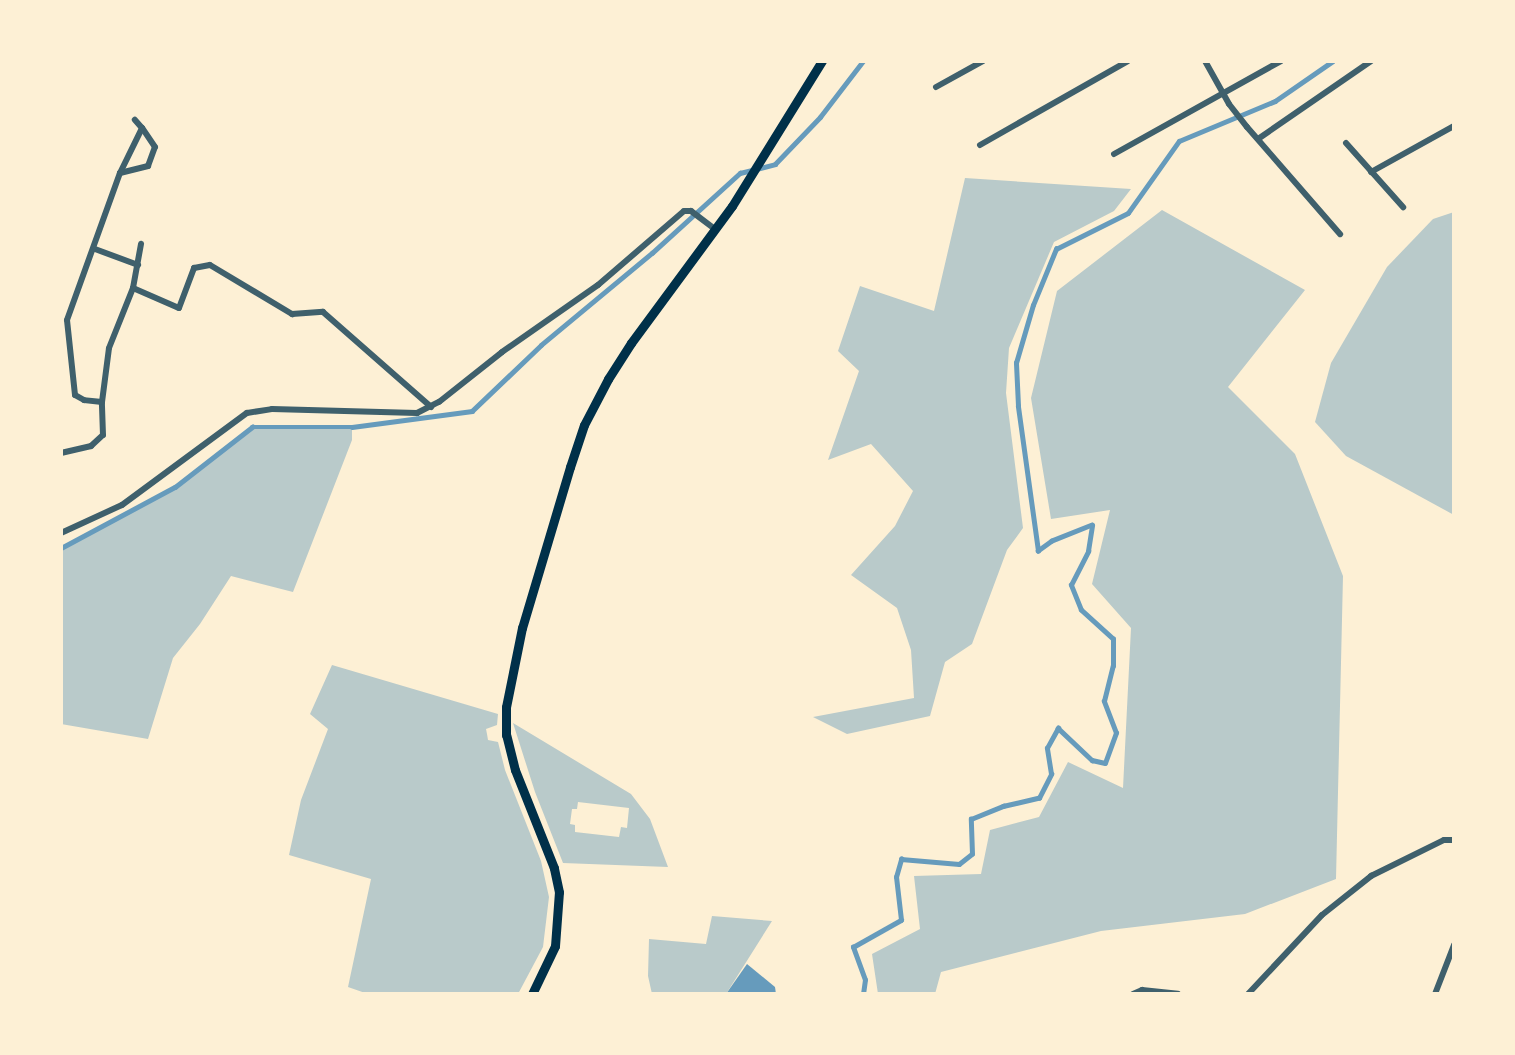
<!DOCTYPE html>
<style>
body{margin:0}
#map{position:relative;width:1515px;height:1055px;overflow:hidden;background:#fdf0d5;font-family:Georgia,serif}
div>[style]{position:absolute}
.green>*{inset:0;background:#b9caca}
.water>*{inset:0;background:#669bbc}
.stream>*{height:4.5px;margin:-2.25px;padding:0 2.25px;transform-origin:2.25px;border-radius:2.25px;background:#669bbc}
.minor>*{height:6px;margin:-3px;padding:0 3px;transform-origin:3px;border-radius:3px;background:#3f606c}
.secondary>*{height:9px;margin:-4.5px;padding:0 4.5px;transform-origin:4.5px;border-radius:4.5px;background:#003049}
span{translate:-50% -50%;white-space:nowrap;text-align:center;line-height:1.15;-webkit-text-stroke:6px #fdf0d5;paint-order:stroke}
.frame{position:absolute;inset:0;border:63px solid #fdf0d5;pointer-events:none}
</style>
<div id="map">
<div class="green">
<div style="clip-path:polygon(965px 178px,1131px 189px,1114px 211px,1054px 242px,1009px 348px,1006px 393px,1023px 528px,1007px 550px,972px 644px,945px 662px,930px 716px,847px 734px,813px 717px,914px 698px,911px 650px,897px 608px,851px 575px,895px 526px,913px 491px,871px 444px,828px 460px,859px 371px,838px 351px,860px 286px,934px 311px)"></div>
<div style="clip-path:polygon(1162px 210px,1305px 290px,1228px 387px,1295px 454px,1343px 576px,1336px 879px,1245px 914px,1101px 931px,941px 972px,935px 994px,878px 994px,872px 954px,920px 929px,914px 876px,981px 874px,990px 830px,1039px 817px,1068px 762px,1123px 788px,1131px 628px,1092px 584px,1110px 510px,1051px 519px,1031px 398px,1057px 291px)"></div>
<div style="clip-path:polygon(1454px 212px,1454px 515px,1346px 456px,1315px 422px,1331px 363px,1387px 267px,1433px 219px)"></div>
<div style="clip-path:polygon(252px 427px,352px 427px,352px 440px,293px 592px,231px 576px,200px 624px,173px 658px,148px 739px,61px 724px,61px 548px,175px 487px)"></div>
<div style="clip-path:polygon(332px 665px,498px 714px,497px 725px,486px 729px,487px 734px,488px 740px,498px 742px,505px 770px,541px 861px,549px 897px,543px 947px,518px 994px,368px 994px,348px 987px,371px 879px,289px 855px,301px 800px,328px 729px,310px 714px)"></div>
<div style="clip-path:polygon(evenodd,513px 723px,631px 794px,650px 819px,668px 867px,563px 863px,535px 792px,513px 723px,578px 802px,629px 808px,627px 828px,621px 827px,619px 837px,575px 832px,575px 825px,570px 824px,572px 809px,577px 809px,578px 802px)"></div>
<div style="clip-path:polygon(712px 916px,772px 921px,726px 994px,652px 994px,648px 976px,649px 939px,706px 944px)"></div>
</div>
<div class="water">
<div style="clip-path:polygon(747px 964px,775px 987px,776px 994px,726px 994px)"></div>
</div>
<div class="stream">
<div style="left:61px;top:548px;width:129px;rotate:-28.2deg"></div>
<div style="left:175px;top:487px;width:98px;rotate:-37.9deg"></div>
<div style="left:252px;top:427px;width:100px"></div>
<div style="left:352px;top:427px;width:121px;rotate:-7.6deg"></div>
<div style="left:472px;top:411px;width:95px;rotate:-43.7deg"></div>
<div style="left:541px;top:345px;width:144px;rotate:-39.7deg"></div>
<div style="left:652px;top:253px;width:119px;rotate:-42.3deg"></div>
<div style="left:740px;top:173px;width:36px;rotate:-14deg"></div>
<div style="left:775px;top:164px;width:65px;rotate:-46.2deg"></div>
<div style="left:820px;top:117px;width:71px;rotate:-52.5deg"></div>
<div style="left:863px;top:994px;width:14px;rotate:-82deg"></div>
<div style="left:865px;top:980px;width:35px;rotate:-110deg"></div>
<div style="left:853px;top:947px;width:55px;rotate:-29.4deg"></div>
<div style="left:901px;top:920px;width:43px;rotate:-96.6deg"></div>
<div style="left:896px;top:877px;width:19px;rotate:-74deg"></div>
<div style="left:901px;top:859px;width:58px;rotate:4.9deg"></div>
<div style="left:959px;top:864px;width:16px;rotate:-38deg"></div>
<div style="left:972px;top:854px;width:35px;rotate:-92deg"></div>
<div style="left:971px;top:819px;width:35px;rotate:-22deg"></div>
<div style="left:1003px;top:806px;width:37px;rotate:-13deg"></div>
<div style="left:1039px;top:798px;width:27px;rotate:-63deg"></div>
<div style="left:1051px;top:774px;width:26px;rotate:-99deg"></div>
<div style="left:1047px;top:748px;width:23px;rotate:-61deg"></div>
<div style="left:1058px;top:728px;width:47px;rotate:43.3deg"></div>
<div style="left:1092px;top:760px;width:13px;rotate:13deg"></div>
<div style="left:1105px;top:763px;width:32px;rotate:-70deg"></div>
<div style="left:1116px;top:733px;width:34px;rotate:-111deg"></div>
<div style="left:1104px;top:701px;width:36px;rotate:-76deg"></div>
<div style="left:1113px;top:666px;width:27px;rotate:-90deg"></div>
<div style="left:1113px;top:639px;width:43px;rotate:-137.8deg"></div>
<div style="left:1081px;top:610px;width:27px;rotate:-112deg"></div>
<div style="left:1071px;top:585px;width:38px;rotate:-63deg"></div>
<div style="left:1088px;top:551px;width:26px;rotate:-81deg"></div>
<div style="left:1092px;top:525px;width:43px;rotate:158.2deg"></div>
<div style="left:1052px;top:541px;width:17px;rotate:144deg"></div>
<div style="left:1038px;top:551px;width:146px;rotate:-97.9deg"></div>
<div style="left:1018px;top:406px;width:43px;rotate:-92.7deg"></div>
<div style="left:1016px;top:363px;width:60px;rotate:-73.7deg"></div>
<div style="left:1033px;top:305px;width:61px;rotate:-67.7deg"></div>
<div style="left:1056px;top:249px;width:80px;rotate:-26.6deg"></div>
<div style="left:1128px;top:213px;width:88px;rotate:-54.7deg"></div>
<div style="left:1179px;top:141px;width:104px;rotate:-22.6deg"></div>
<div style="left:1275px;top:101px;width:70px;rotate:-34.6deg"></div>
</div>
<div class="minor">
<div style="left:1205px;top:61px;width:49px;rotate:60.8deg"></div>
<div style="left:1229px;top:104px;width:29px;rotate:52deg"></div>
<div style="left:1247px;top:127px;width:142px;rotate:49deg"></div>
<div style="left:936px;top:87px;width:54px;rotate:-29deg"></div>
<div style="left:1258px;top:139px;width:137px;rotate:-34.6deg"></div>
<div style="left:1346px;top:143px;width:86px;rotate:48.3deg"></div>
<div style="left:980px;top:145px;width:170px;rotate:-29.6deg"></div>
<div style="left:1114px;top:154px;width:191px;rotate:-29.1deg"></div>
<div style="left:1371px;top:172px;width:95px;rotate:-29deg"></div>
<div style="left:120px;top:173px;width:29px;rotate:-14deg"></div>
<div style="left:148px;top:166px;width:20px;rotate:-70deg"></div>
<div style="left:155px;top:147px;width:23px;rotate:-124deg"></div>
<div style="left:95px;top:249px;width:46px;rotate:20.4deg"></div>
<div style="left:133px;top:288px;width:50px;rotate:23.5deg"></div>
<div style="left:179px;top:308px;width:43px;rotate:-69.4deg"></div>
<div style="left:194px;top:268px;width:16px;rotate:-11deg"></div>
<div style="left:210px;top:265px;width:96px;rotate:30.9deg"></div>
<div style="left:292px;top:314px;width:31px;rotate:-4deg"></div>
<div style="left:323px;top:312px;width:144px;rotate:41.3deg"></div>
<div style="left:102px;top:402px;width:18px;rotate:-174deg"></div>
<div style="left:84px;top:400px;width:10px;rotate:-151deg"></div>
<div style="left:75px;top:395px;width:75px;rotate:-96.1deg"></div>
<div style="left:67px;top:320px;width:156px;rotate:-70.2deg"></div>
<div style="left:120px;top:173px;width:50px;rotate:-63.9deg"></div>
<div style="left:142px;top:128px;width:11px;rotate:-131deg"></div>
<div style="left:61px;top:453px;width:31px;rotate:-13deg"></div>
<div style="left:91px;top:446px;width:16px;rotate:-43deg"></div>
<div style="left:103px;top:435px;width:33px;rotate:-92deg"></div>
<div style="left:102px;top:402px;width:54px;rotate:-82.6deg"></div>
<div style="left:109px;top:348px;width:65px;rotate:-68.2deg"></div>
<div style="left:133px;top:288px;width:45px;rotate:-79.7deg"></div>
<div style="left:61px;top:533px;width:67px;rotate:-24.7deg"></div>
<div style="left:122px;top:505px;width:155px;rotate:-36.4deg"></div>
<div style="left:247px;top:413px;width:25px;rotate:-9deg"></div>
<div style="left:272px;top:409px;width:145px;rotate:1.6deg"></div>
<div style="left:417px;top:413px;width:25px;rotate:-27deg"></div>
<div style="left:439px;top:402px;width:80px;rotate:-38.4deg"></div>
<div style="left:502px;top:352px;width:117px;rotate:-34.9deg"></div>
<div style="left:598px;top:285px;width:113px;rotate:-40.7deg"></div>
<div style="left:684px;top:211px;width:7px"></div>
<div style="left:691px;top:211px;width:30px;rotate:37deg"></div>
<div style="left:1133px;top:994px;width:10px;rotate:-24deg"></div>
<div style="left:1142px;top:990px;width:36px;rotate:6deg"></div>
<div style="left:1248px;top:994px;width:108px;rotate:-46.9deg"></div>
<div style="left:1322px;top:915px;width:63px;rotate:-38.5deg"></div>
<div style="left:1371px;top:876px;width:81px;rotate:-26.3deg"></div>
<div style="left:1444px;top:840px;width:10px"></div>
<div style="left:1435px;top:994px;width:53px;rotate:-68.8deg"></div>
</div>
<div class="secondary">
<div style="left:532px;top:994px;width:53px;rotate:-64.4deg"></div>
<div style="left:555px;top:946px;width:54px;rotate:-85.8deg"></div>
<div style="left:559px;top:892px;width:25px;rotate:-102deg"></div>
<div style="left:554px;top:868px;width:105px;rotate:-111.7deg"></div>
<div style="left:515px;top:770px;width:36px;rotate:-104deg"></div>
<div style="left:506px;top:735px;width:28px;rotate:-90deg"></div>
<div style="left:506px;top:707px;width:81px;rotate:-78.6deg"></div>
<div style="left:522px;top:628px;width:168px;rotate:-73.4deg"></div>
<div style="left:570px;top:467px;width:44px;rotate:-71.6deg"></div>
<div style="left:584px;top:425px;width:52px;rotate:-62.4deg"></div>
<div style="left:608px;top:379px;width:43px;rotate:-57.4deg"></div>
<div style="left:631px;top:343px;width:170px;rotate:-53.6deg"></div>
<div style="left:732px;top:206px;width:171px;rotate:-58.2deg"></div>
</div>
<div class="frame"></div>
</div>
